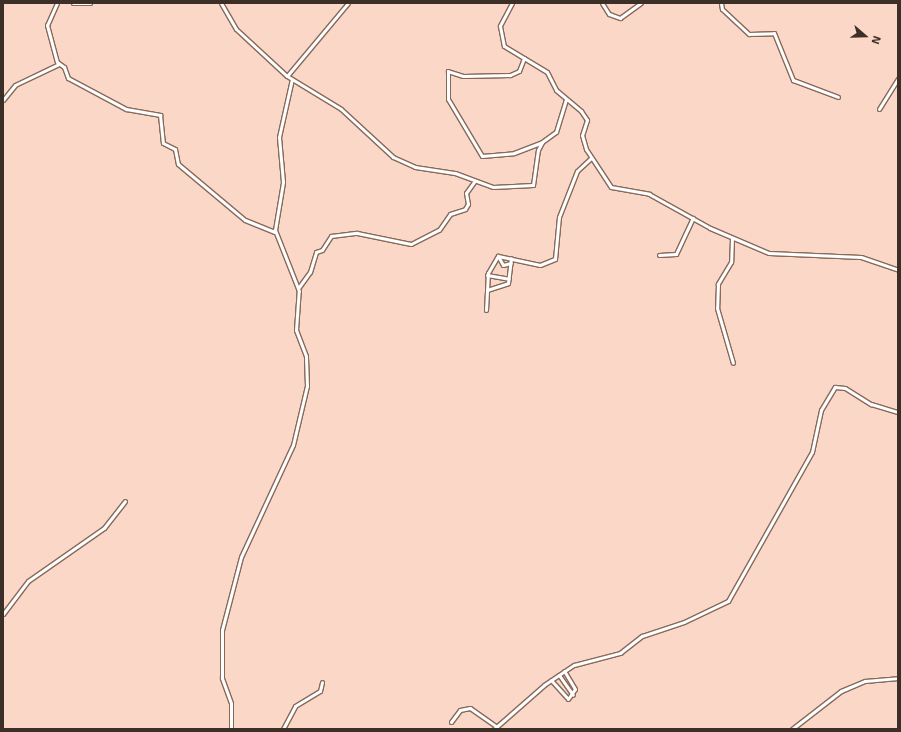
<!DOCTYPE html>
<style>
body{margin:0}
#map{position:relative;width:901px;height:732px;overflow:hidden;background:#fad7c6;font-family:"Exo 2",sans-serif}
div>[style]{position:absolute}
.roads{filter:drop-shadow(1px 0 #87695a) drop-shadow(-1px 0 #87695a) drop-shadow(0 1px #87695a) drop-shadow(0 -1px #87695a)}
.minor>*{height:3px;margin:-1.5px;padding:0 1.5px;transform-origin:1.5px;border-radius:1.5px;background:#fff}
span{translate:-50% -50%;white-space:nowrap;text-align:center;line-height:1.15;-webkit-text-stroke:3px #fad7c6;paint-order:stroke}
.frame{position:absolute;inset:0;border:4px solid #3c2f28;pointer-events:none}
.north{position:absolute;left:845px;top:16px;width:40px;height:40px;-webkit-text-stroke:3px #fad7c6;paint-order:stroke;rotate:110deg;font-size:11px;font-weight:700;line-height:16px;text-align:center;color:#3c2f28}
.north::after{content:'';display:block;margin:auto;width:14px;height:18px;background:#3c2f28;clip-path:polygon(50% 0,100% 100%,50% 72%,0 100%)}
</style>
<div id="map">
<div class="roads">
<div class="minor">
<div style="left:57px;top:3px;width:24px;rotate:114deg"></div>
<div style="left:47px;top:25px;width:38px;rotate:75deg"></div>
<div style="left:57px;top:62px;width:9px;rotate:36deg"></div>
<div style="left:64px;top:67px;width:12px;rotate:70deg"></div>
<div style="left:68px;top:78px;width:66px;rotate:28.1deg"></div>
<div style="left:126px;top:109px;width:35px;rotate:10deg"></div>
<div style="left:160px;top:115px;width:28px;rotate:84deg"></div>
<div style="left:163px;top:143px;width:13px;rotate:27deg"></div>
<div style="left:175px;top:149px;width:15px;rotate:79deg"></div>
<div style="left:178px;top:164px;width:87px;rotate:39.9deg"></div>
<div style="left:245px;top:220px;width:32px;rotate:22deg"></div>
<div style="left:73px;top:3px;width:17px"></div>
<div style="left:221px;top:3px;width:30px;rotate:60deg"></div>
<div style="left:236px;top:29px;width:69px;rotate:42.7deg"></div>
<div style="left:287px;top:76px;width:63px;rotate:31.4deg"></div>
<div style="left:341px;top:109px;width:71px;rotate:42.7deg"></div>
<div style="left:393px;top:157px;width:24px;rotate:24deg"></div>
<div style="left:415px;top:167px;width:40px;rotate:8.5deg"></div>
<div style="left:455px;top:173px;width:40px;rotate:20.2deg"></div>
<div style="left:493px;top:187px;width:40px;rotate:-2.9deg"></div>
<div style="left:533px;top:185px;width:35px;rotate:-82deg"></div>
<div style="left:538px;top:150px;width:9px;rotate:-63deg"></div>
<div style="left:542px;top:142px;width:17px;rotate:-36deg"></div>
<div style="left:556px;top:132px;width:34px;rotate:-73deg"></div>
<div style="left:512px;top:3px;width:26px;rotate:118deg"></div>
<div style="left:500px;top:26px;width:20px;rotate:79deg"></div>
<div style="left:504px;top:46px;width:50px;rotate:31.2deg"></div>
<div style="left:547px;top:72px;width:20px;rotate:63deg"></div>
<div style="left:556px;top:90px;width:33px;rotate:40deg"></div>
<div style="left:581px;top:111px;width:11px;rotate:56deg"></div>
<div style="left:587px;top:120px;width:16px;rotate:108deg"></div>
<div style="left:582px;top:135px;width:15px;rotate:74deg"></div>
<div style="left:586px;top:149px;width:45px;rotate:56.7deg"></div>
<div style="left:611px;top:187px;width:39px;rotate:10deg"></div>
<div style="left:649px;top:194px;width:70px;rotate:29.1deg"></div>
<div style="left:710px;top:228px;width:64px;rotate:23deg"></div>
<div style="left:769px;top:253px;width:92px;rotate:2.5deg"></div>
<div style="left:861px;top:257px;width:39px;rotate:19deg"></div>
<div style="left:602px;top:3px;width:13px;rotate:58deg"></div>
<div style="left:609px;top:14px;width:12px;rotate:20deg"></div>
<div style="left:620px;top:18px;width:26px;rotate:-36deg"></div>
<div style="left:721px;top:3px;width:6px;rotate:81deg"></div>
<div style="left:722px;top:9px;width:37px;rotate:43deg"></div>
<div style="left:749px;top:34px;width:25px;rotate:-2deg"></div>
<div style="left:774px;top:33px;width:51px;rotate:68deg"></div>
<div style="left:793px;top:80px;width:48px;rotate:20.7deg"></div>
<div style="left:524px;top:58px;width:14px;rotate:111deg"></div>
<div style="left:519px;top:71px;width:10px;rotate:156deg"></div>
<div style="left:510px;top:75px;width:47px;rotate:178.8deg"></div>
<div style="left:463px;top:76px;width:16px;rotate:-162deg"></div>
<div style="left:448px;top:71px;width:28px;rotate:90deg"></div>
<div style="left:448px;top:99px;width:66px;rotate:59.2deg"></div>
<div style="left:482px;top:156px;width:32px;rotate:-5deg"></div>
<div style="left:514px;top:153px;width:30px;rotate:-21deg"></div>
<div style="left:287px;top:76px;width:95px;rotate:-50.1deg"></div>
<div style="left:3px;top:100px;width:19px;rotate:-51deg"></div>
<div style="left:15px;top:85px;width:49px;rotate:-25.5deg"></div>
<div style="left:879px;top:109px;width:36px;rotate:-58deg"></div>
<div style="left:732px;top:238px;width:24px;rotate:92deg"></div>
<div style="left:731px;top:262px;width:26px;rotate:121deg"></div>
<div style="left:718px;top:284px;width:24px;rotate:92deg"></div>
<div style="left:717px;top:308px;width:57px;rotate:73.8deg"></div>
<div style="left:659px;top:255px;width:17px;rotate:-3deg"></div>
<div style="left:676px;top:254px;width:40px;rotate:-65deg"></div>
<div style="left:498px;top:256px;width:10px;rotate:61deg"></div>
<div style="left:503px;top:265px;width:8px;rotate:-14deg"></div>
<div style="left:487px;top:275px;width:22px;rotate:10deg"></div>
<div style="left:299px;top:287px;width:19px;rotate:-54deg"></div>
<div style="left:310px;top:272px;width:21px;rotate:-73deg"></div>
<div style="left:316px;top:252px;width:6px;rotate:-18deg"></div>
<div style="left:322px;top:250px;width:17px;rotate:-57deg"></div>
<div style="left:331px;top:236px;width:26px;rotate:-7deg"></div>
<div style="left:357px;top:233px;width:55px;rotate:11.5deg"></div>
<div style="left:411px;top:244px;width:31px;rotate:-27deg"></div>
<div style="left:439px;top:230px;width:19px;rotate:-55deg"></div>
<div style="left:450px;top:214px;width:16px;rotate:-18deg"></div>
<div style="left:465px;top:209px;width:6px;rotate:-59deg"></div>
<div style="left:468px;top:204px;width:11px;rotate:-100deg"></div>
<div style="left:466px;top:193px;width:14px;rotate:-54deg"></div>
<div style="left:487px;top:290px;width:22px;rotate:-18deg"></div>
<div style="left:508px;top:283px;width:25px;rotate:-83deg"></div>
<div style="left:486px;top:310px;width:37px;rotate:-87deg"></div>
<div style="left:488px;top:273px;width:20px;rotate:-60deg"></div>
<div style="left:498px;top:256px;width:43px;rotate:12.1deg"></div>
<div style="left:540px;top:265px;width:16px;rotate:-22deg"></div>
<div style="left:555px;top:259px;width:42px;rotate:-84.6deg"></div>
<div style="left:559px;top:217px;width:49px;rotate:-68.6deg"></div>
<div style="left:577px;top:171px;width:19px;rotate:-43deg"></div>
<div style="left:3px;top:614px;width:41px;rotate:-52.9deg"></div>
<div style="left:28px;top:581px;width:93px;rotate:-34.9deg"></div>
<div style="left:104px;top:528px;width:34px;rotate:-52deg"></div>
<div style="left:559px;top:675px;width:24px;rotate:55deg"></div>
<div style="left:551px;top:680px;width:25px;rotate:48deg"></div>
<div style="left:568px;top:699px;width:12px;rotate:-55deg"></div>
<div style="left:575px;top:689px;width:21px;rotate:-121deg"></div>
<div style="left:451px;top:722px;width:15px;rotate:-53deg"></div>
<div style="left:460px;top:710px;width:10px;rotate:-11deg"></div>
<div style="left:470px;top:708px;width:32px;rotate:35deg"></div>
<div style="left:231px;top:729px;width:26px;rotate:-90deg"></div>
<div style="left:231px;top:703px;width:27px;rotate:-110deg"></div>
<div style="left:222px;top:678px;width:48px;rotate:-90deg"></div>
<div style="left:222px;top:630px;width:75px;rotate:-75.4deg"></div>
<div style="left:241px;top:557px;width:123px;rotate:-65.1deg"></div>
<div style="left:293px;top:445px;width:61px;rotate:-76.7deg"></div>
<div style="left:307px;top:386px;width:30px;rotate:-92deg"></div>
<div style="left:306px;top:356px;width:28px;rotate:-111deg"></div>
<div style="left:296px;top:330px;width:39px;rotate:-86deg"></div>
<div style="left:299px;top:291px;width:66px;rotate:-111.5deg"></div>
<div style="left:275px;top:230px;width:49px;rotate:-80.5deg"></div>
<div style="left:283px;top:182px;width:45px;rotate:-95.1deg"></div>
<div style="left:279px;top:137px;width:59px;rotate:-77.4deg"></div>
<div style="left:283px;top:729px;width:26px;rotate:-62deg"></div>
<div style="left:295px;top:706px;width:29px;rotate:-31deg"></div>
<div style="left:320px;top:691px;width:9px;rotate:-77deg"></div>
<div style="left:494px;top:729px;width:67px;rotate:-41.3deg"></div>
<div style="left:544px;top:685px;width:36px;rotate:-34deg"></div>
<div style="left:574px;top:665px;width:48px;rotate:-14.6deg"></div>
<div style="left:620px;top:653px;width:28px;rotate:-38deg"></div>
<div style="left:642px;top:636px;width:44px;rotate:-18.4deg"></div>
<div style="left:684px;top:622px;width:49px;rotate:-25.5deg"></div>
<div style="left:728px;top:601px;width:171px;rotate:-60.6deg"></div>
<div style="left:812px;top:452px;width:43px;rotate:-77.9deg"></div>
<div style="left:821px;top:410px;width:27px;rotate:-59deg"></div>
<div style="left:835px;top:387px;width:10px;rotate:6deg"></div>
<div style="left:845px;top:388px;width:31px;rotate:32deg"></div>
<div style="left:871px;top:404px;width:28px;rotate:17deg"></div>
<div style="left:792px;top:729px;width:62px;rotate:-37.8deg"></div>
<div style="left:841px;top:691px;width:26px;rotate:-23deg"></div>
<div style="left:865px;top:681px;width:33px;rotate:-5deg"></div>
</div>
</div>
<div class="frame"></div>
<div class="north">N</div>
</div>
